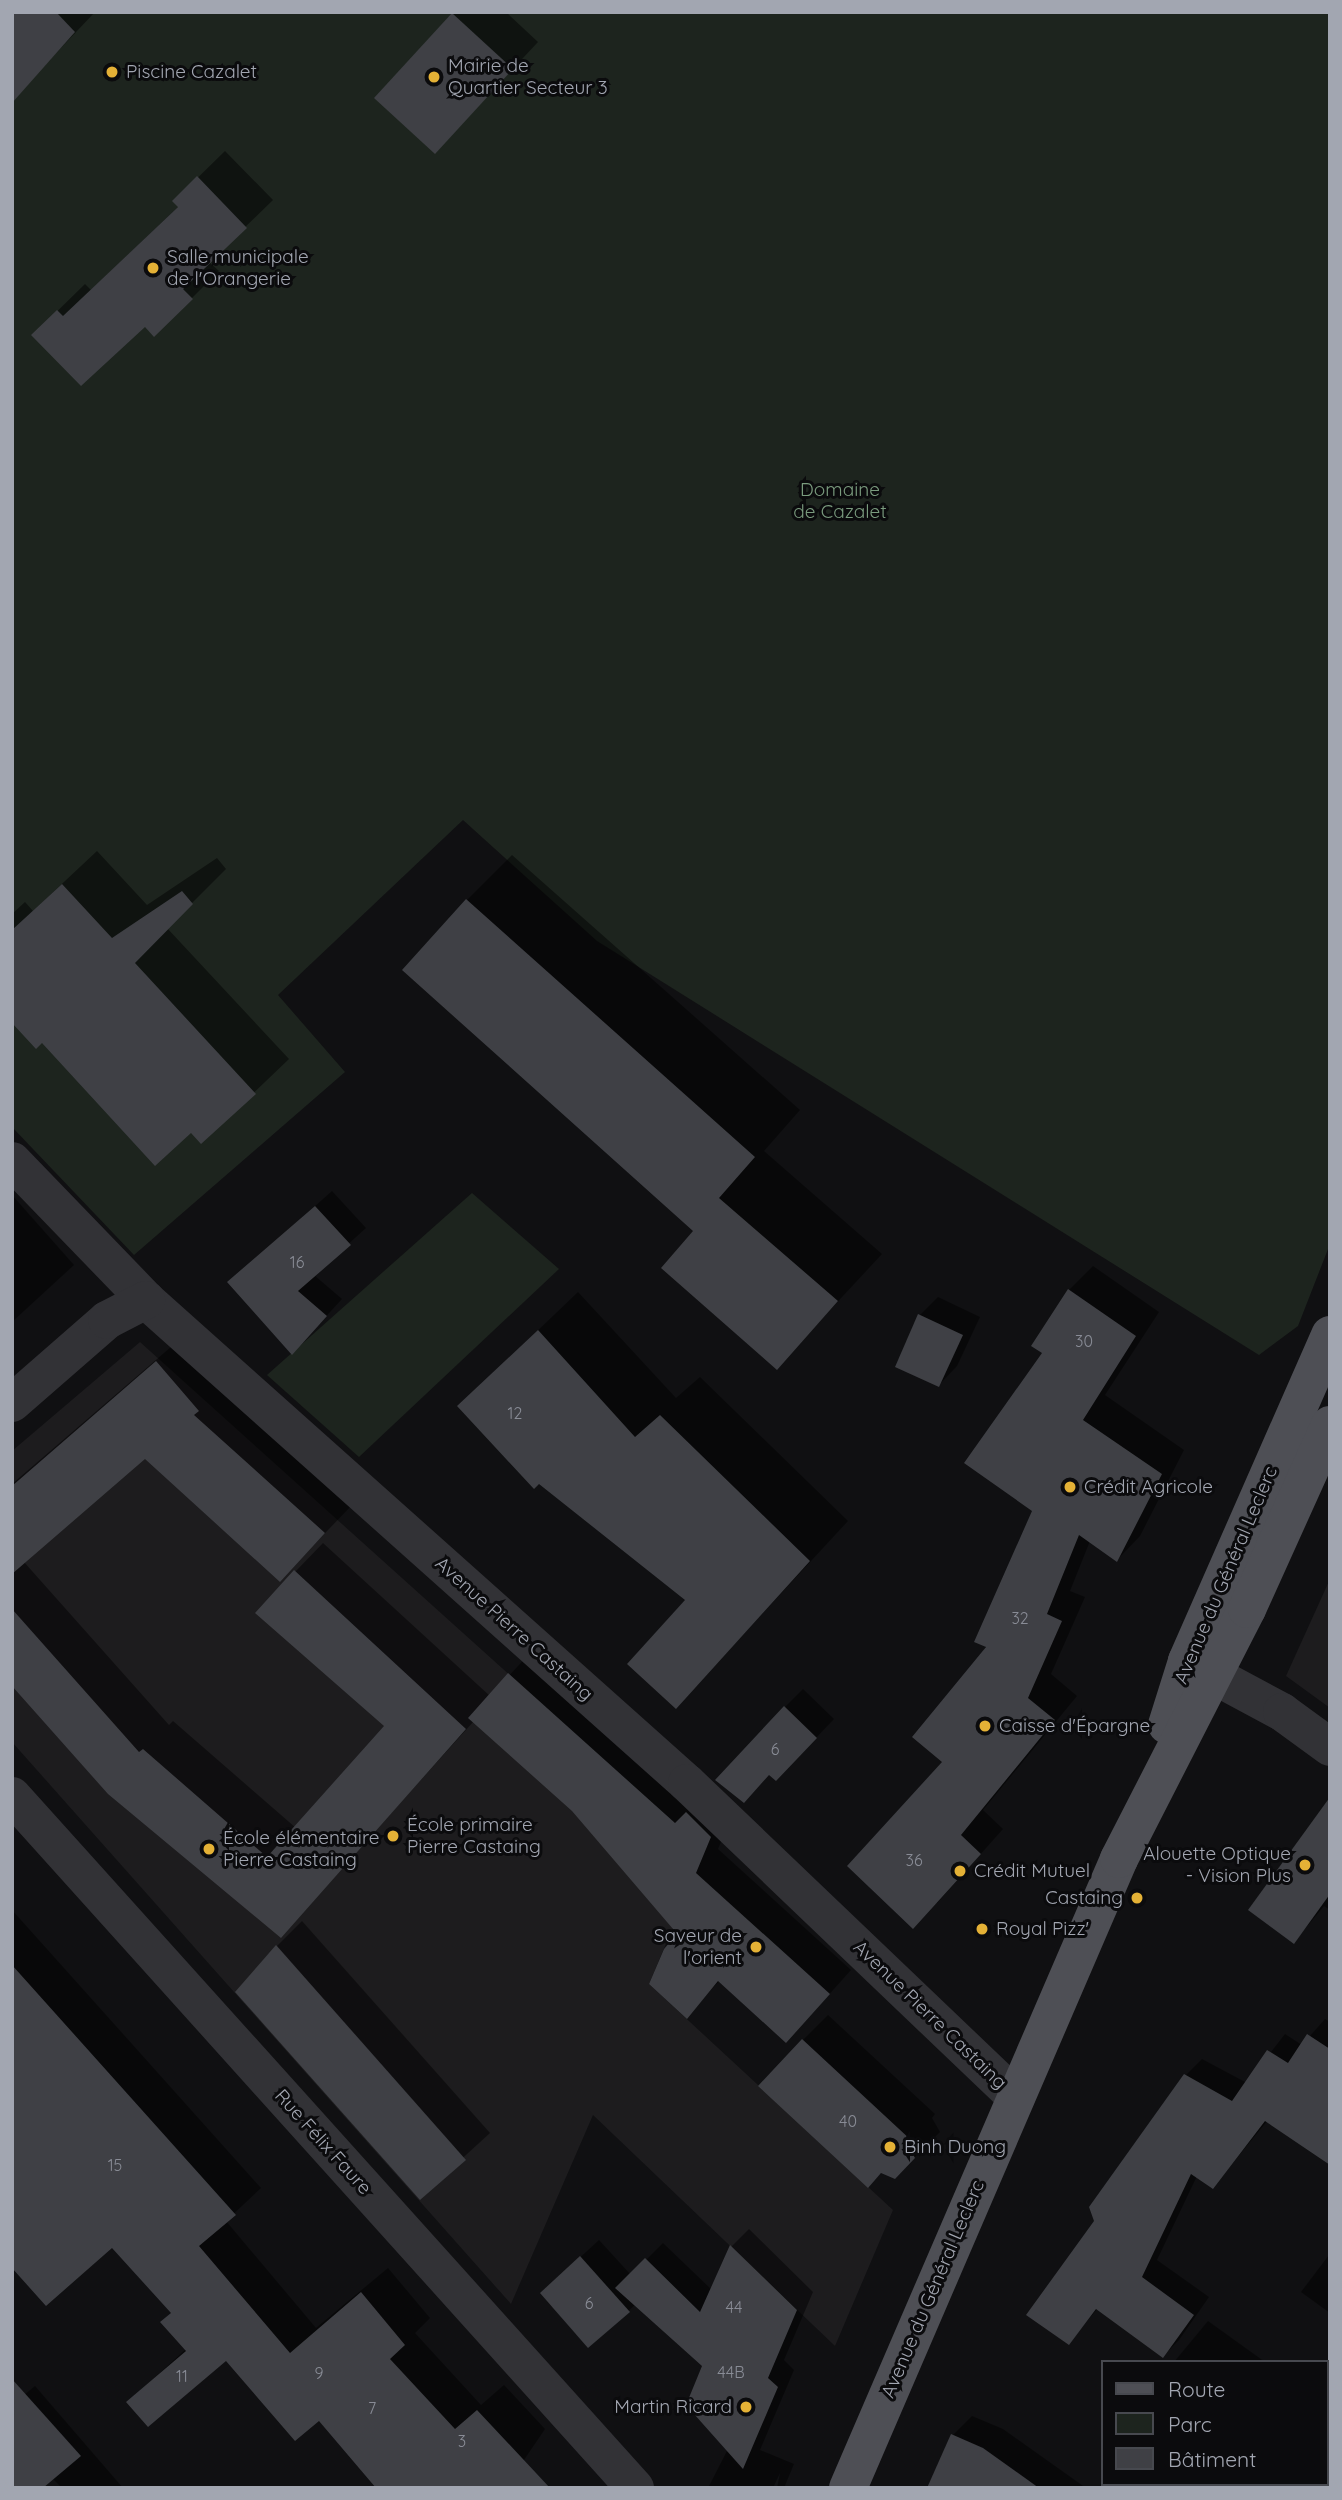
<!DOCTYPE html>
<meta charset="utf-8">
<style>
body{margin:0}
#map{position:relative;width:1342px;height:2500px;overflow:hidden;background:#101012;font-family:Quicksand,sans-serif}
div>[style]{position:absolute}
.built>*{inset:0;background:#1d1c1e}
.green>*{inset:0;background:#1d241e}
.shadow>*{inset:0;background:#0007}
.building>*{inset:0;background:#3f4045}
.minor>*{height:38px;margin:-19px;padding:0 19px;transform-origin:19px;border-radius:19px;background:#323236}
.primary>*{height:38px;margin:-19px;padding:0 19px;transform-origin:19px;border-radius:19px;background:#4e4f55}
.dots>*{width:19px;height:19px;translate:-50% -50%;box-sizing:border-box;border:4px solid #0b0b0d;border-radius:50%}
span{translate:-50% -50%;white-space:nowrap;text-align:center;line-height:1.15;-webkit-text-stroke:6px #0b0b0d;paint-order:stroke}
.number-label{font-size:16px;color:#898c96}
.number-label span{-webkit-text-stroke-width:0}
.poi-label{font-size:19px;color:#a2a6b1}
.left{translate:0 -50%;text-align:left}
.right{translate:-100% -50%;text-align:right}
.park-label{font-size:19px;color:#7a9b7e}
.street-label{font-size:19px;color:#a2a6b1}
.frame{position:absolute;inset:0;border:14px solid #a2a6b1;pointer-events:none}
.legend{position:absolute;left:1101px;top:2360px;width:228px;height:126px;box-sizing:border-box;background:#0b0b0d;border:2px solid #47494f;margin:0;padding:9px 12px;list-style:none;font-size:21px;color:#a2a6b1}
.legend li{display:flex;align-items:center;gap:14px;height:35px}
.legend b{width:35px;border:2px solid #47494f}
</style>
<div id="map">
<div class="built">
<div style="clip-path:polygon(140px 1342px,705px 1851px,649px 1984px,893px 2210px,835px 2346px,593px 2115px,511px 2304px,12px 1742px,12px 1451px)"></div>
<div style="clip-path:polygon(1330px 1579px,1330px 1708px,1286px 1676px)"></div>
</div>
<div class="green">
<div style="clip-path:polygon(12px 12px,1330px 12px,1330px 1244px,1298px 1326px,1259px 1355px,597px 941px,463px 820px,278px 995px,345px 1072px,134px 1255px,12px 1127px)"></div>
<div style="clip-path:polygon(472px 1193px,559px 1269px,359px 1457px,267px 1375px)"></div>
</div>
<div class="shadow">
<div style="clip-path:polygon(12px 12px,95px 12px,23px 88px)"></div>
<div style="clip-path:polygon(455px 12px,506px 12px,538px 42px,435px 152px,377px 98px)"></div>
<div style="clip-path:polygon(225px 151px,273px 200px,209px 262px,219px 271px,192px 298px,145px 325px,33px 335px,85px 284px,91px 290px,179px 206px,174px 201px)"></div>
<div style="clip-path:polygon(97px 851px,147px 905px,217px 858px,226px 869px,167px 928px,289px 1059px,202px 1142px,191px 1130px,12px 1020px,12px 914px,25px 902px,33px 911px)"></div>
<div style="clip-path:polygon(512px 855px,800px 1110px,764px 1151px,882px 1254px,777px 1367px,695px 1231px,467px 900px)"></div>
<div style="clip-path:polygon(332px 1191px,366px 1228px,314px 1275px,342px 1299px,308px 1336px,230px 1282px)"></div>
<div style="clip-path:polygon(12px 1195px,74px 1265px,12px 1322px)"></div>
<div style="clip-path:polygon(1093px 1266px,1159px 1312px,1105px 1395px,1184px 1450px,1140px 1536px,1117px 1560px,1090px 1541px,1070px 1591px,1085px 1597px,1051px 1674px,1077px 1696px,983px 1810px,1003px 1829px,937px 1903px,944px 1762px,1034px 1511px,1044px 1352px,1069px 1290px)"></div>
<div style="clip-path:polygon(578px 1292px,676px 1398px,700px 1377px,848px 1521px,676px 1707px,688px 1600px,539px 1482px,459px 1406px)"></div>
<div style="clip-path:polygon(938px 1297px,980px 1317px,957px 1366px,939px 1385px,920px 1315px)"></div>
<div style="clip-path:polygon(186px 1334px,353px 1504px,280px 1580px,145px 1456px,24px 1562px,169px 1725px,173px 1721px,296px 1828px,386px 1725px,295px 1572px,323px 1543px,490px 1696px,532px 1651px,733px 1813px,718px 1849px,851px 1970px,808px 2018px,720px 1980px,687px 2016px,679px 1935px,573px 1810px,474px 1721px,281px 1935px,12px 1683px,12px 1484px)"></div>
<div style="clip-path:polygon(803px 1689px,834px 1719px,794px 1761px,785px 1707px)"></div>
<div style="clip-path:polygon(1330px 1806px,1330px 1910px,1324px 1906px,1294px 1942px)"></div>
<div style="clip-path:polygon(12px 1910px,261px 2188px,226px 2221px,316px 2328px,388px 2268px,430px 2318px,415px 2333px,481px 2405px,504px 2385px,545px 2429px,505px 2488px,319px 2418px,226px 2359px,128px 2402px,186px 2349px,172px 2312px,112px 2245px,12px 2265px)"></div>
<div style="clip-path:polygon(302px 1921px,490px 2133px,420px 2197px,277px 1946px)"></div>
<div style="clip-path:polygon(828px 2015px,935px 2114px,932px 2118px,940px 2132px,895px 2177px,882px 2172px,868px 2186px,803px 2040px)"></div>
<div style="clip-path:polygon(1325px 2019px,1330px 2022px,1330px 2161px,1268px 2120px,1213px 2187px,1197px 2176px,1157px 2260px,1209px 2297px,1179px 2340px,1163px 2356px,1098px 2308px,1069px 2343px,1096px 2221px,1186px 2075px,1202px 2059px,1247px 2083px,1285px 2034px,1302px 2045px)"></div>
<div style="clip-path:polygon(749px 2229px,813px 2292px,784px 2360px,794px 2370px,760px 2450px,794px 2464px,784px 2488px,777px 2488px,780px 2473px,773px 2488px,708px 2488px,728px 2449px,704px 2365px,636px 2304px,589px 2346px,561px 2275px,599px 2240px,631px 2275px,663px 2243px,712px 2290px,732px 2246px)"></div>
<div style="clip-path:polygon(1329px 2255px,1330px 2256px,1330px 2313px,1301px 2292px)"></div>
<div style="clip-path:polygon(1208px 2321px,1265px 2362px,1174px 2362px)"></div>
<div style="clip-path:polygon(1326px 2375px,1330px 2377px,1326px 2404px)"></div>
<div style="clip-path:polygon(35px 2386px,123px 2488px,62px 2488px,52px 2478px,12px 2405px)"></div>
<div style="clip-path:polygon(972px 2416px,1003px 2429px,1086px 2488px,929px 2488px,953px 2435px)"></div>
<div style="clip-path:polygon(1326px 2442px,1330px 2488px,1226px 2488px,1326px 2484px)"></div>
</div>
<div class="building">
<div style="clip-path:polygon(12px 12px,56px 12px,75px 32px,12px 103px)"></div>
<div style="clip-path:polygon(452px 13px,513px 69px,435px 154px,374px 98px)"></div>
<div style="clip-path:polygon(197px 176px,247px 228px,183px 289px,193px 299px,154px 337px,145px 327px,81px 386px,31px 335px,57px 310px,63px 316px,178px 207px,172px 201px)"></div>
<div style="clip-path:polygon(62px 884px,112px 938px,182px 891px,193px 904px,135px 963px,256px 1094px,201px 1144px,191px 1133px,155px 1166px,42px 1043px,36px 1049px,12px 1023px,12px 930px)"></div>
<div style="clip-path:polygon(466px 899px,755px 1157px,719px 1198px,838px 1301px,777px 1370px,661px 1268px,693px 1231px,402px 970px)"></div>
<div style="clip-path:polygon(315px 1206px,351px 1245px,298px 1291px,327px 1316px,292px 1355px,227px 1282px)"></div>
<div style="clip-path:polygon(1068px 1289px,1136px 1336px,1083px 1420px,1162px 1474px,1117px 1562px,1079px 1535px,1047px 1614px,1062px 1621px,1028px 1698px,1055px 1720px,961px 1835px,981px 1854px,913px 1929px,847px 1866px,942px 1762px,912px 1737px,986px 1647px,974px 1642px,1032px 1511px,964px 1463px,1042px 1353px,1031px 1346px)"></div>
<div style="clip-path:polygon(918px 1314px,963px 1335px,939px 1387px,895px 1367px)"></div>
<div style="clip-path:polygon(538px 1330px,635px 1437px,660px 1415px,810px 1561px,676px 1709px,627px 1664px,685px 1600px,539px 1484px,534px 1489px,457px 1406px)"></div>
<div style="clip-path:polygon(156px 1361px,199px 1411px,194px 1415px,325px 1533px,280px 1582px,145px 1459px,12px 1574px,12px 1486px)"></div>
<div style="clip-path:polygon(294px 1570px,466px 1729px,281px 1938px,108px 1794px,12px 1686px,12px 1609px,139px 1752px,143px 1749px,267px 1857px,384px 1726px,255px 1613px)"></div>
<div style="clip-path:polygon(508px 1673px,675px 1823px,686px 1812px,711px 1837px,696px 1873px,830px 1994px,786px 2043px,718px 1981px,687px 2019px,649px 1984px,664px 1949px,676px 1935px,673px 1929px,572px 1811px,468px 1718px)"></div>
<div style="clip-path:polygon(784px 1706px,817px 1738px,776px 1781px,769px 1775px,744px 1803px,715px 1780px)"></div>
<div style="clip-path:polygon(1330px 1797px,1330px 1894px,1294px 1944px,1248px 1910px)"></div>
<div style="clip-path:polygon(276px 1945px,466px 2160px,420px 2200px,235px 1992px)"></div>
<div style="clip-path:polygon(12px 1965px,236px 2215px,199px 2246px,290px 2353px,361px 2292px,405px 2345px,390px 2359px,455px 2429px,477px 2410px,550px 2488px,376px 2488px,319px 2421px,295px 2441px,226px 2361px,148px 2427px,126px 2402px,186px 2351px,160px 2322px,171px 2313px,112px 2248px,46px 2306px,12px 2268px)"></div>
<div style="clip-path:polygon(1307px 2034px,1330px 2049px,1330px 2165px,1265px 2121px,1213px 2189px,1191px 2174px,1142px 2277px,1194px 2315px,1163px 2358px,1096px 2309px,1069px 2345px,1026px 2315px,1094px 2221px,1089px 2207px,1184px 2074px,1232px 2101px,1267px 2050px,1288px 2063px)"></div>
<div style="clip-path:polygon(802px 2039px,912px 2141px,908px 2145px,915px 2158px,895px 2179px,881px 2173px,868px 2188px,758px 2086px)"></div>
<div style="clip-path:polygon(730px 2245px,797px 2310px,768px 2378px,778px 2387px,743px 2469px,686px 2405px,702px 2366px,615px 2288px,645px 2258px,700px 2312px)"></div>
<div style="clip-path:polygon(580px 2256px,630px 2312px,588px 2348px,540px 2293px)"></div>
<div style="clip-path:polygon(12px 2379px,81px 2456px,43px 2488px,12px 2488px)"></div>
<div style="clip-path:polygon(951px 2434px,983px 2448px,1039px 2488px,927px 2488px)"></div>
</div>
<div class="minor">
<div style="left:12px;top:1161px;width:193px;rotate:46deg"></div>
<div style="left:146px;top:1300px;width:725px;rotate:41.76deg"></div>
<div style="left:687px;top:1783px;width:455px;rotate:43.7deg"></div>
<div style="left:12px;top:1403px;width:126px;rotate:-41.1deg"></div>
<div style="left:107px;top:1320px;width:44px;rotate:-27.1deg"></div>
<div style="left:1187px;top:1661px;width:108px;rotate:28.2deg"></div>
<div style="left:1282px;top:1712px;width:59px;rotate:36.1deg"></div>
<div style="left:12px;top:1796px;width:931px;rotate:48deg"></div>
</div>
<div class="primary">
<div style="left:1167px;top:1725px;width:67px;rotate:-72.6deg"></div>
<div style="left:1187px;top:1661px;width:356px;rotate:-66.3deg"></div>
<div style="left:848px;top:2488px;width:685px;rotate:-66.69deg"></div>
<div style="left:1119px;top:1859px;width:281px;rotate:-62.9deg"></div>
<div style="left:1247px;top:1609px;width:202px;rotate:-65.7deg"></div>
</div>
<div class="dots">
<div style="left:112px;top:72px;background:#e4b136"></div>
<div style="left:434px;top:77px;background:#e4b136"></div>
<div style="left:153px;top:268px;background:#e4b136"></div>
<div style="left:1070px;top:1487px;background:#e4b136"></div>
<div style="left:985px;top:1726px;background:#e4b136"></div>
<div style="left:393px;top:1836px;background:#e4b136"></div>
<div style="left:209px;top:1849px;background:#e4b136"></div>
<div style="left:1305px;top:1865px;background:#e4b136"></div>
<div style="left:960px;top:1871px;background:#e4b136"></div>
<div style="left:1137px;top:1898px;background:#e4b136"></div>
<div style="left:982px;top:1929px;background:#e4b136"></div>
<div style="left:756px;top:1947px;background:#e4b136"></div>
<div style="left:890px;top:2147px;background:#e4b136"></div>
<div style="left:746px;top:2407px;background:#e4b136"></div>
</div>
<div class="number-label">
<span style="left:297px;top:1262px">16</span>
<span style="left:1084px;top:1341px">30</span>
<span style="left:515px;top:1413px">12</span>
<span style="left:1020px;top:1618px">32</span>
<span style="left:775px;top:1749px">6</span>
<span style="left:914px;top:1860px">36</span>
<span style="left:848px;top:2121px">40</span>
<span style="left:115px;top:2165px">15</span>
<span style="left:589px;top:2303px">6</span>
<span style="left:734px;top:2307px">44</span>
<span style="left:731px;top:2372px">44B</span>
<span style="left:319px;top:2373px">9</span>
<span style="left:182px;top:2376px">11</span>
<span style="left:372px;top:2408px">7</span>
<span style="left:462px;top:2441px">3</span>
</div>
<div class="poi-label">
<span class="left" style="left:448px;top:77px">Mairie de<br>Quartier Secteur 3</span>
<span class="left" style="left:126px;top:72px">Piscine Cazalet</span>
<span class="left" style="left:167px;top:268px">Salle municipale<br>de l'Orangerie</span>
<span class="left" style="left:1084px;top:1487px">Crédit Agricole</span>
<span class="left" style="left:999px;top:1726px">Caisse d'Épargne</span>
<span class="left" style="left:407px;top:1836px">École primaire<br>Pierre Castaing</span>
<span class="left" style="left:223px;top:1849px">École élémentaire<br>Pierre Castaing</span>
<span class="right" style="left:1291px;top:1865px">Alouette Optique<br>- Vision Plus</span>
<span class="left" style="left:974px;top:1871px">Crédit Mutuel</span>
<span class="right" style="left:1123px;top:1898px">Castaing</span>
<span class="left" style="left:996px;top:1929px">Royal Pizz'</span>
<span class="right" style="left:742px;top:1947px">Saveur de<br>l'orient</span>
<span class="left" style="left:904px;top:2147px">Binh Duong</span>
<span class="right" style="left:732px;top:2407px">Martin Ricard</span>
</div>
<div class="park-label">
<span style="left:840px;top:501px">Domaine<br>de Cazalet</span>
</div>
<div class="street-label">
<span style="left:1226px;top:1575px;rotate:-67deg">Avenue du Général Leclerc</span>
<span style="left:514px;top:1629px;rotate:42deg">Avenue Pierre Castaing</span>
<span style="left:930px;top:2015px;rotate:44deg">Avenue Pierre Castaing</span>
<span style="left:323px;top:2142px;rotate:48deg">Rue Félix Faure</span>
<span style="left:933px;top:2289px;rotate:-67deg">Avenue du Général Leclerc</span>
</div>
<div class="frame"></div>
<ul class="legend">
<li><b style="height:9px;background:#4e4f55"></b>Route</li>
<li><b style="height:19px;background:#1d241e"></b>Parc</li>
<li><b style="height:19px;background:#3f4045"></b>Bâtiment</li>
</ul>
</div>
